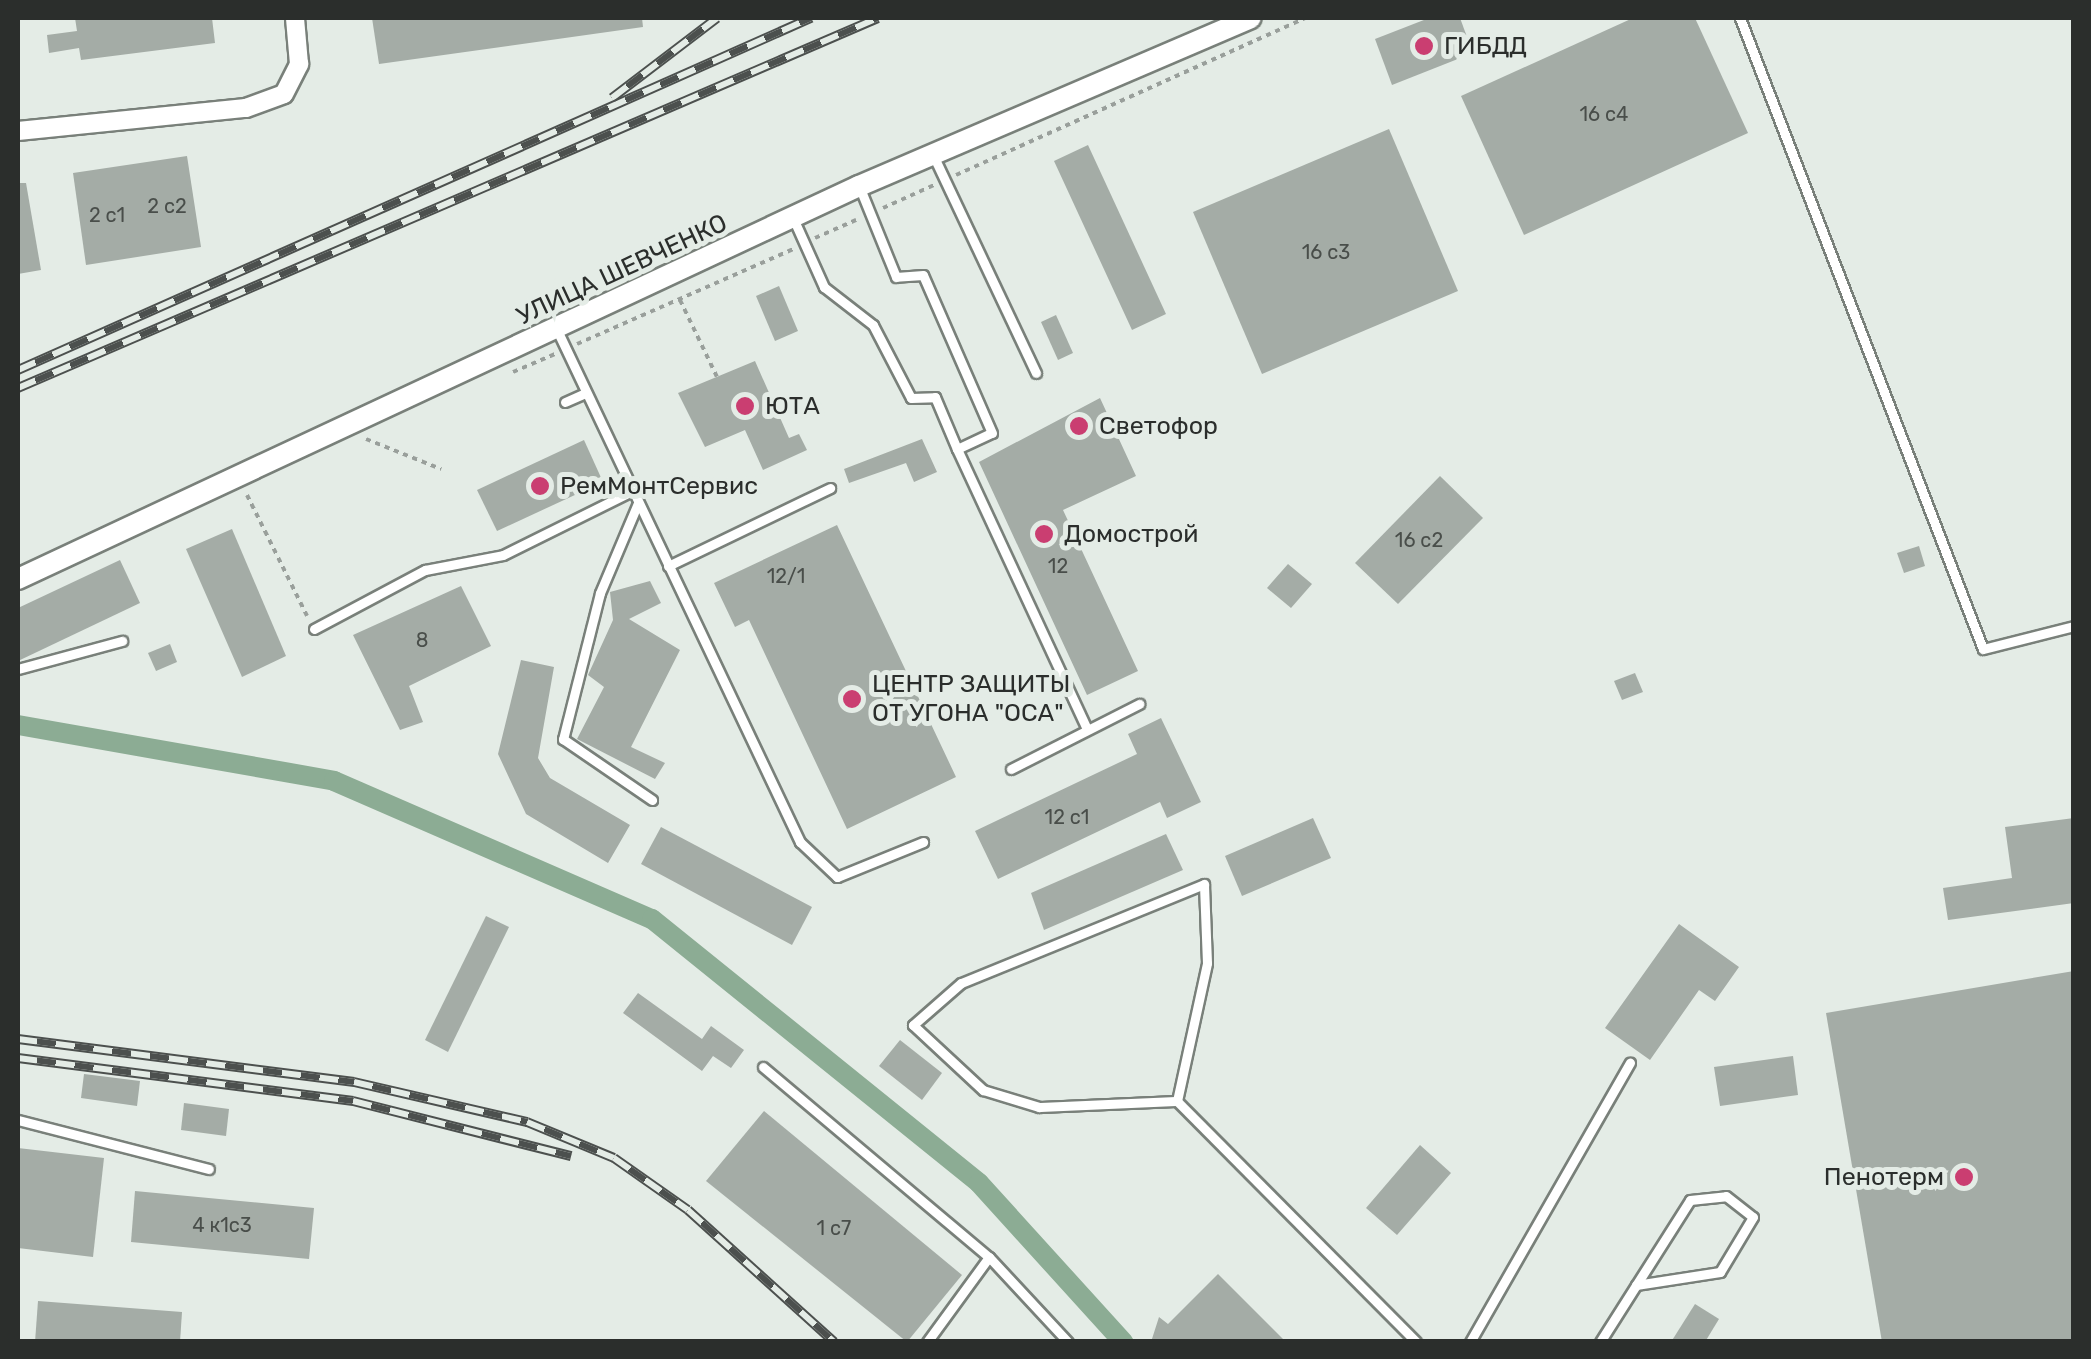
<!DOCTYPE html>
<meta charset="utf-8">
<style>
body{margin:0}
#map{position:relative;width:2091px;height:1359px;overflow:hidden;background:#e4ece6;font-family:Rubik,sans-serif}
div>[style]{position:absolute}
.canal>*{height:20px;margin:-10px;padding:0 10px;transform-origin:10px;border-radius:10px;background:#8cac94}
.building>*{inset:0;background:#a4aca6}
.path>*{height:4px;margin-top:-2px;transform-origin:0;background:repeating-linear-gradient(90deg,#999f9b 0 5px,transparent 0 10px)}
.roads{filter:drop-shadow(2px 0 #79807a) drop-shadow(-2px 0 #79807a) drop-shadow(0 2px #79807a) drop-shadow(0 -2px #79807a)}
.service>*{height:9px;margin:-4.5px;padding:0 4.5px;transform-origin:4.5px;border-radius:4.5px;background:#fff}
.minor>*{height:18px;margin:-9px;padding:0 9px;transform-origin:9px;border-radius:9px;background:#fff}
.tertiary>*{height:20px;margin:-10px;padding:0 10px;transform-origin:10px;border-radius:10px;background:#fff}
.rail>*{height:10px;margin-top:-5px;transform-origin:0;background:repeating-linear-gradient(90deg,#e4ece6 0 19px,#4c504e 0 38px);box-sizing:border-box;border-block:2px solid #4c504e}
.dots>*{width:28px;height:28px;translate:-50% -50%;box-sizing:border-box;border:5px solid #e4ece6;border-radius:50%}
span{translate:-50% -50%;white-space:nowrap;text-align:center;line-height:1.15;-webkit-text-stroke:10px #e4ece6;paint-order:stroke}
.number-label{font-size:20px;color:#494e4a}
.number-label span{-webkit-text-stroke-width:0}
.poi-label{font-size:25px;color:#2b2e2c}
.left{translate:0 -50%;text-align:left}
.right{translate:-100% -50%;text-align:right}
.street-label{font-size:25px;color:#2b2e2c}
.frame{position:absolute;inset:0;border:20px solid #2b2e2c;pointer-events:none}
</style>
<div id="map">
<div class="canal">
<div style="left:18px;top:725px;width:321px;rotate:10deg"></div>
<div style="left:334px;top:781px;width:347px;rotate:23.5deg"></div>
<div style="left:652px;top:919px;width:420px;rotate:38.9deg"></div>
<div style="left:979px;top:1183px;width:215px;rotate:47.8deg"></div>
</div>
<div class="building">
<div style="clip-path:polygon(75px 18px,212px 18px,215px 43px,81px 60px,79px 48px,49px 53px,47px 35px,77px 31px)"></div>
<div style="clip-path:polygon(372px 18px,642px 18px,643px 27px,379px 64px)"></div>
<div style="clip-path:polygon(1429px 18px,1460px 18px,1473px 53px,1392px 85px,1375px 39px)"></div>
<div style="clip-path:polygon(1633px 18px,1695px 18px,1748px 133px,1524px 235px,1461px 96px)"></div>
<div style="clip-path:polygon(1389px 129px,1458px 291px,1262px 374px,1193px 212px)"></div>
<div style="clip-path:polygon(1088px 145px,1166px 314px,1132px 330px,1054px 161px)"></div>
<div style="clip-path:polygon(187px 156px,201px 247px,86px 265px,73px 173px)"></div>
<div style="clip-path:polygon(18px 183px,26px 183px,41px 270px,18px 274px)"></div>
<div style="clip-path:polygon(779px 286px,798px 331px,775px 341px,756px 296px)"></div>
<div style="clip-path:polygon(1056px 315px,1073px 353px,1058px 360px,1041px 322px)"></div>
<div style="clip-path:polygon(755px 361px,789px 438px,799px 434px,807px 450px,763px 470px,745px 430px,705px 447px,678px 393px)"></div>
<div style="clip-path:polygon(1100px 398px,1136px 476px,1063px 510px,1138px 671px,1087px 695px,979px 462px)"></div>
<div style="clip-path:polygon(922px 439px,937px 472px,914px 482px,906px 463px,849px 483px,844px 469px)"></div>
<div style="clip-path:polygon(584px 440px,603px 482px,497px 531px,477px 490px)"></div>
<div style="clip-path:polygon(1440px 476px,1483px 518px,1398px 604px,1355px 563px)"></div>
<div style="clip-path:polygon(837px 525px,956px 777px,847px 829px,749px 620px,735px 627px,714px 583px)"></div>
<div style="clip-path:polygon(232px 529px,286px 656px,242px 677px,186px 549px)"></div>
<div style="clip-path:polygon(1919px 546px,1925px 566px,1904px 573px,1897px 553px)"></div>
<div style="clip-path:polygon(120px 560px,140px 603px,18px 661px,18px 608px)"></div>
<div style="clip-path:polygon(1288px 564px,1312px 584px,1291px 608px,1267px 588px)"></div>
<div style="clip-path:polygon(650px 581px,661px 603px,629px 619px,680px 650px,631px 747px,665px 763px,655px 779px,577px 739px,604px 687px,588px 675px,613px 620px,610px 592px)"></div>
<div style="clip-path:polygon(461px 586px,491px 646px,409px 686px,423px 722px,400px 730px,353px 635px)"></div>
<div style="clip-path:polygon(170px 644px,177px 662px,156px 671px,148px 653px)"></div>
<div style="clip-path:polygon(521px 660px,554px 667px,538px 758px,550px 778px,630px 825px,608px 863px,526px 814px,498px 754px)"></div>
<div style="clip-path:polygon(1635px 673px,1643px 692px,1622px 700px,1614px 681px)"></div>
<div style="clip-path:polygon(1161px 718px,1201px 802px,1167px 818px,1160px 802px,998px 879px,975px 831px,1137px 754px,1128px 734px)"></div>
<div style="clip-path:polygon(1313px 818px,1331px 858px,1242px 896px,1225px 856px)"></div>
<div style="clip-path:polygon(2074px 818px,2074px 903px,1948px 920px,1943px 888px,2012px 878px,2005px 827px)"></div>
<div style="clip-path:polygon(661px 827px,812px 907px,792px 945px,641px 864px)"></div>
<div style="clip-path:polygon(1166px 834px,1183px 870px,1044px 930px,1031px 893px)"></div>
<div style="clip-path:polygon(486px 916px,509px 927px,448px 1052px,425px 1040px)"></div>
<div style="clip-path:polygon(1679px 924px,1739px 967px,1715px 1001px,1699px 990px,1650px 1060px,1605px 1028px)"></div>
<div style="clip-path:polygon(2074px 971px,2074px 1342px,1882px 1342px,1826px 1013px)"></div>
<div style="clip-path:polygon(638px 993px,702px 1039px,711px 1026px,744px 1050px,731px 1068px,713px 1056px,702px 1071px,623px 1013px)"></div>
<div style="clip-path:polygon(900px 1040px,942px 1073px,922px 1100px,879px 1066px)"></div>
<div style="clip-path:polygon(1793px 1056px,1798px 1095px,1720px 1106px,1714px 1067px)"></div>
<div style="clip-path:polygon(84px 1074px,140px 1081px,137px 1106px,81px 1098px)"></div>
<div style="clip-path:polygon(184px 1103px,229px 1109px,226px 1136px,181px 1130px)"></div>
<div style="clip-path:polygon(764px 1111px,962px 1275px,907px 1342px,706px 1181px)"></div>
<div style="clip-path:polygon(1420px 1145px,1451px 1173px,1397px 1235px,1366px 1208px)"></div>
<div style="clip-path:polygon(18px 1148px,104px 1158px,93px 1257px,18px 1248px)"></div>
<div style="clip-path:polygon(135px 1191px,314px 1208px,309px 1259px,131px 1242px)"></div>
<div style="clip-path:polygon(1218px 1274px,1286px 1342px,1151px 1342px,1159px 1317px,1168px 1324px)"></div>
<div style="clip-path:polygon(38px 1301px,182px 1312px,180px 1342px,35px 1342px)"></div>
<div style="clip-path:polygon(1695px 1304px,1719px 1319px,1705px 1342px,1671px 1342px)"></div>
</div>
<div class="path">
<div style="left:956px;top:175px;width:383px;rotate:-24.2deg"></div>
<div style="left:883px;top:208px;width:56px;rotate:-24.3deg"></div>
<div style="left:815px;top:238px;width:45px;rotate:-23.7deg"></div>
<div style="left:680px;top:300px;width:85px;rotate:64.3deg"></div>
<div style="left:577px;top:344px;width:236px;rotate:-23.7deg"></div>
<div style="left:513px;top:372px;width:46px;rotate:-23.2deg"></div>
<div style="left:366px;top:439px;width:81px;rotate:21.8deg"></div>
<div style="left:247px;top:495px;width:135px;rotate:63.6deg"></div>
</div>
<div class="roads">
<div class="service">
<div style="left:1740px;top:18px;width:676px;rotate:68.94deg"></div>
<div style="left:1983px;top:649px;width:94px;rotate:-14.2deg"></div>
<div style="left:933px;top:155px;width:241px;rotate:64.7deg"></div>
<div style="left:793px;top:218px;width:76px;rotate:65.8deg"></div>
<div style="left:824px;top:287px;width:62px;rotate:37.8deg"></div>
<div style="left:873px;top:325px;width:82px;rotate:62.5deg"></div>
<div style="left:911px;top:398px;width:24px;rotate:-2deg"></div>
<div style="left:935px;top:397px;width:56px;rotate:67.1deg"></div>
<div style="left:957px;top:449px;width:38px;rotate:-25deg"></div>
<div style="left:992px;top:433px;width:172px;rotate:-113.6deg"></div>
<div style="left:923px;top:275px;width:27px;rotate:176deg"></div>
<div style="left:896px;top:277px;width:98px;rotate:-112.1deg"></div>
<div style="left:557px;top:330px;width:567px;rotate:64.61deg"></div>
<div style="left:800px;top:842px;width:51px;rotate:43.4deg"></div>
<div style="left:837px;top:877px;width:93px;rotate:-22.1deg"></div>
<div style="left:565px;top:402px;width:22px;rotate:-24deg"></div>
<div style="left:957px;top:449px;width:309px;rotate:65.1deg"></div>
<div style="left:638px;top:503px;width:98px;rotate:112.9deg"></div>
<div style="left:600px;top:593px;width:151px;rotate:104.2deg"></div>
<div style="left:563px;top:739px;width:108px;rotate:34.4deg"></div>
<div style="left:668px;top:566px;width:180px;rotate:-25.7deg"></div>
<div style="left:314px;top:629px;width:126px;rotate:-28deg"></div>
<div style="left:425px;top:570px;width:79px;rotate:-10.9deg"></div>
<div style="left:503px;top:555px;width:144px;rotate:-26.4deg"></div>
<div style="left:18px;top:669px;width:108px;rotate:-15.1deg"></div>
<div style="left:1011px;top:769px;width:144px;rotate:-26.9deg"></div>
<div style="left:763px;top:1067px;width:295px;rotate:40.1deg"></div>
<div style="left:989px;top:1257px;width:116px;rotate:47.1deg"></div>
<div style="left:1177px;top:1101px;width:141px;rotate:-77.7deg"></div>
<div style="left:1207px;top:963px;width:79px;rotate:-92.2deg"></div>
<div style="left:1204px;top:884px;width:262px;rotate:157.8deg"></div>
<div style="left:961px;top:983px;width:64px;rotate:138.8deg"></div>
<div style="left:913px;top:1025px;width:96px;rotate:42.9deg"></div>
<div style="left:983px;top:1090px;width:59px;rotate:16.9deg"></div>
<div style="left:1039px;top:1107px;width:138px;rotate:-2.5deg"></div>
<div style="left:1177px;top:1101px;width:339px;rotate:45.2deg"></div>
<div style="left:18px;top:1120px;width:197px;rotate:14.4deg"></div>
<div style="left:927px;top:1342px;width:105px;rotate:-53.9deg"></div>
<div style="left:1470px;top:1342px;width:322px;rotate:-60.2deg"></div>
<div style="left:1600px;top:1342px;width:168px;rotate:-57.6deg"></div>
<div style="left:1690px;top:1200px;width:36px;rotate:-6deg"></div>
<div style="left:1726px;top:1196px;width:34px;rotate:38deg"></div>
<div style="left:1753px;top:1217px;width:64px;rotate:121deg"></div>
<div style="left:1720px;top:1272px;width:85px;rotate:171.2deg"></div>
</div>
<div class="minor">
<div style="left:18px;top:131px;width:229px;rotate:-5.8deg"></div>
<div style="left:246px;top:108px;width:40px;rotate:-20.2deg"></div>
<div style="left:284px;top:94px;width:34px;rotate:-63deg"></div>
<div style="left:299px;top:64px;width:46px;rotate:-95deg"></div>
</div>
<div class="tertiary">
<div style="left:18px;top:579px;width:928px;rotate:-25.05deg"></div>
<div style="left:859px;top:186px;width:426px;rotate:-23.2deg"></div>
</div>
</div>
<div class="rail">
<div style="left:612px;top:98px;width:132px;rotate:-37.3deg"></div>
<div style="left:18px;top:370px;width:868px;rotate:-23.94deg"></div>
<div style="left:18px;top:388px;width:936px;rotate:-23.28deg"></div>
<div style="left:18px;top:1039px;width:339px;rotate:7.3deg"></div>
<div style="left:354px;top:1082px;width:178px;rotate:13deg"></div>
<div style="left:527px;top:1122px;width:94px;rotate:22.5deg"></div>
<div style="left:614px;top:1158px;width:90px;rotate:35.1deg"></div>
<div style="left:688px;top:1210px;width:197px;rotate:42.1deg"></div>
<div style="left:18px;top:1058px;width:338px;rotate:7.3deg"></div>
<div style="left:353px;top:1101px;width:225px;rotate:14.2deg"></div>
</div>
<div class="dots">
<div style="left:1424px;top:46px;background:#ca3e71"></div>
<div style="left:745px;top:406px;background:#ca3e71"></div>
<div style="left:1079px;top:426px;background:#ca3e71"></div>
<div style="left:540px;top:486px;background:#ca3e71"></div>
<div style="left:1044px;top:534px;background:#ca3e71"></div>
<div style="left:852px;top:699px;background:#ca3e71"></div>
<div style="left:1964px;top:1177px;background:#ca3e71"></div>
</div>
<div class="number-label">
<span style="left:1604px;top:114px">16 с4</span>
<span style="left:167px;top:206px">2 с2</span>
<span style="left:107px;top:215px">2 с1</span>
<span style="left:1326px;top:252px">16 с3</span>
<span style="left:1419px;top:540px">16 с2</span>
<span style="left:1058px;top:566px">12</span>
<span style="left:786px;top:576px">12/1</span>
<span style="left:422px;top:640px">8</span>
<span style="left:1067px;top:817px">12 с1</span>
<span style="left:222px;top:1225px">4 к1с3</span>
<span style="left:834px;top:1228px">1 с7</span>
</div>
<div class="poi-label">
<span class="left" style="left:1444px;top:46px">ГИБДД</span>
<span class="left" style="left:765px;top:406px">ЮТА</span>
<span class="left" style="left:1099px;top:426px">Светофор</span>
<span class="left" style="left:560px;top:486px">РемМонтСервис</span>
<span class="left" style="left:1064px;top:534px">Домострой</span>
<span class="left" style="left:872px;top:699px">ЦЕНТР ЗАЩИТЫ<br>ОТ УГОНА "ОСА"</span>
<span class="right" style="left:1944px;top:1177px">Пенотерм</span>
</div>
<div class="street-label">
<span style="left:622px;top:270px;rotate:-25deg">УЛИЦА ШЕВЧЕНКО</span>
</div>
<div class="frame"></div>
</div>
